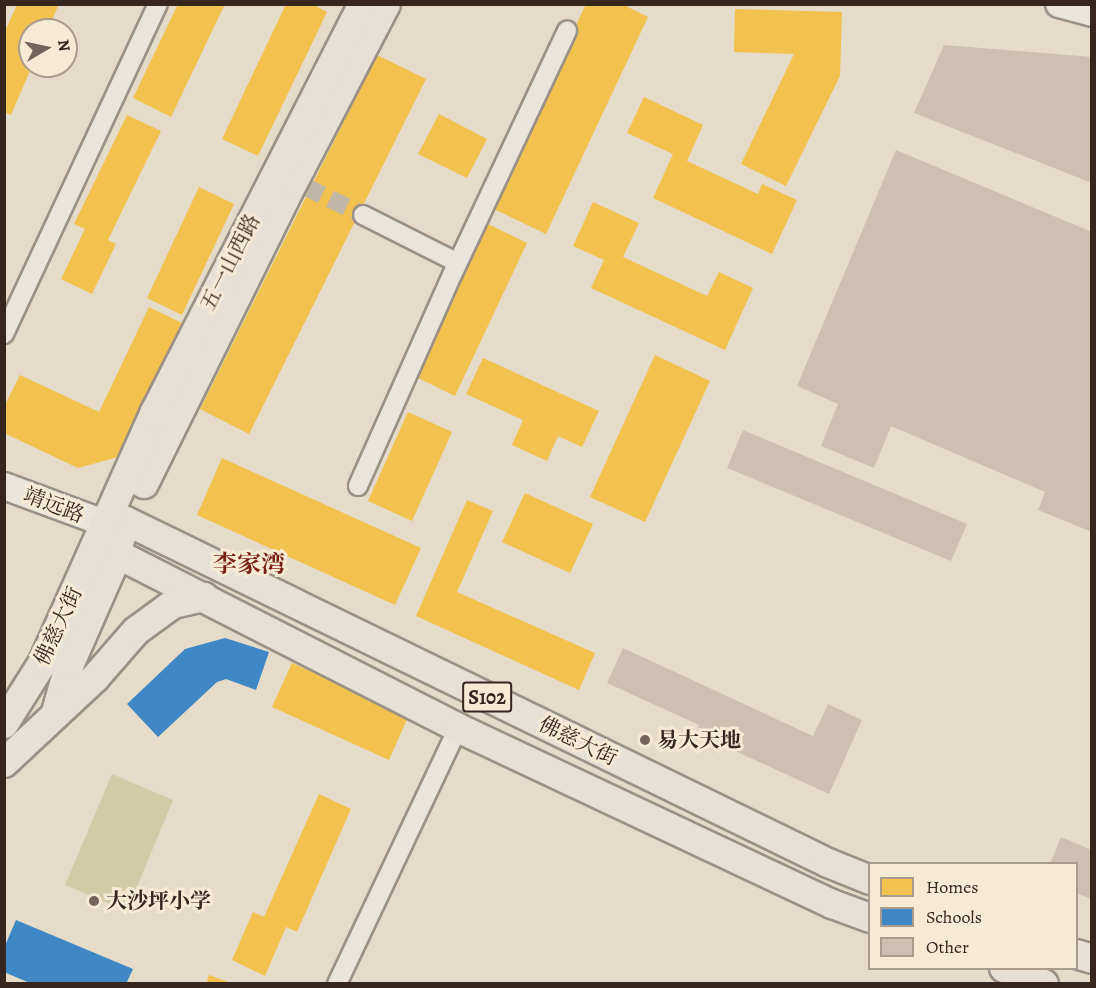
<!DOCTYPE html>
<meta charset="utf-8">
<style>
body{margin:0}
#map{position:relative;width:1096px;height:988px;overflow:hidden;background:#e4dbc8;font-family:Alegreya,"Noto Serif SC",serif}
div>[style]{position:absolute}
.green>*{inset:0;background:#d0cca8}
.homes>*{inset:0;background:#f2c14e}
.schools>*{inset:0;background:#3f88c5}
.building>*{inset:0;background:#cec0b1}
.street-tunnel>*{height:18px;margin-top:-9px;transform-origin:0;background:repeating-linear-gradient(90deg,#c1b7a6 0 18px,transparent 0 27px)}
.roads{filter:drop-shadow(2px 0 #999186) drop-shadow(-2px 0 #999186) drop-shadow(0 2px #999186) drop-shadow(0 -2px #999186)}
.street>*{height:18px;margin:-9px;padding:0 9px;transform-origin:9px;border-radius:9px;background:#e9e4dc}
.secondary>*{height:26px;margin:-13px;padding:0 13px;transform-origin:13px;border-radius:13px;background:#e9e4dc}
.primary>*{height:28px;margin:-14px;padding:0 14px;transform-origin:14px;border-radius:14px;background:#e6e0d6}
.dots>*{width:16px;height:16px;translate:-50% -50%;box-sizing:border-box;border:3px solid #f5ead4;border-radius:50%}
span{translate:-50% -50%;white-space:nowrap;text-align:center;line-height:1.15;-webkit-text-stroke:6px #f5ead4;paint-order:stroke}
.shield-label span{padding:2px 4px;background:#f5ead4;border:2px solid;border-radius:4px;-webkit-text-stroke-width:0}
.shield-label{font-size:20px;color:#362620;font-weight:700}
.street-label{font-size:21px;color:#362620}
.poi-label{font-size:21px;color:#362620;font-weight:700}
.left{translate:0 -50%;text-align:left}
.quarter-label{font-size:24px;color:#7a1f14;font-weight:700}
.frame{position:absolute;inset:0;border:6px solid #362620;pointer-events:none}
.legend{position:absolute;left:868px;top:862px;width:210px;height:108px;box-sizing:border-box;background:#f5ead4;border:2px solid #a99c8c;margin:0;padding:8px 10px;list-style:none;font-size:18px;color:#362620}
.legend li{display:flex;align-items:center;gap:12px;height:30px}
.legend b{width:30px;border:2px solid #a99c8c}
.north{position:absolute;left:18px;top:18px;width:60px;height:60px;box-sizing:border-box;background:#f5ead4;border:2px solid #a99c8c;border-radius:50%;rotate:81deg;font-size:16px;font-weight:700;line-height:24px;text-align:center;color:#362620}
.north::after{content:'';display:block;margin:auto;width:21px;height:27px;background:#73655b;clip-path:polygon(50% 0,100% 100%,50% 72%,0 100%)}
</style>
<div id="map">
<div class="green">
<div style="clip-path:polygon(112px 774px,173px 800px,127px 911px,65px 885px)"></div>
</div>
<div class="homes">
<div style="clip-path:polygon(178px 4px,225px 4px,171px 117px,133px 98px)"></div>
<div style="clip-path:polygon(286px 4px,312px 4px,327px 12px,258px 156px,222px 139px)"></div>
<div style="clip-path:polygon(586px 4px,622px 4px,648px 17px,546px 234px,490px 207px)"></div>
<div style="clip-path:polygon(17px 5px,58px 6px,48px 30px,30px 30px,32px 66px,11px 115px,4px 112px,4px 33px)"></div>
<div style="clip-path:polygon(735px 9px,842px 12px,840px 76px,786px 186px,741px 164px,794px 54px,734px 52px)"></div>
<div style="clip-path:polygon(377px 55px,426px 79px,249px 434px,200px 409px)"></div>
<div style="clip-path:polygon(644px 97px,703px 125px,687px 161px,758px 194px,762px 184px,797px 200px,772px 254px,653px 198px,673px 154px,627px 133px)"></div>
<div style="clip-path:polygon(439px 114px,487px 139px,467px 178px,418px 154px)"></div>
<div style="clip-path:polygon(127px 115px,161px 131px,108px 240px,116px 244px,92px 294px,61px 279px,85px 229px,74px 224px)"></div>
<div style="clip-path:polygon(199px 187px,234px 204px,182px 315px,147px 298px)"></div>
<div style="clip-path:polygon(593px 202px,639px 223px,623px 257px,707px 296px,719px 272px,753px 288px,725px 350px,591px 288px,604px 260px,573px 246px)"></div>
<div style="clip-path:polygon(484px 222px,527px 243px,455px 396px,412px 375px)"></div>
<div style="clip-path:polygon(149px 307px,182px 323px,118px 457px,78px 468px,4px 433px,4px 407px,20px 375px,99px 412px)"></div>
<div style="clip-path:polygon(655px 355px,710px 381px,645px 522px,590px 497px)"></div>
<div style="clip-path:polygon(483px 358px,599px 411px,582px 447px,558px 436px,547px 461px,512px 445px,523px 420px,466px 394px)"></div>
<div style="clip-path:polygon(408px 412px,452px 432px,412px 521px,368px 501px)"></div>
<div style="clip-path:polygon(222px 458px,421px 548px,395px 605px,197px 515px)"></div>
<div style="clip-path:polygon(525px 493px,593px 524px,570px 573px,502px 542px)"></div>
<div style="clip-path:polygon(467px 500px,493px 511px,457px 592px,595px 653px,579px 690px,416px 616px)"></div>
<div style="clip-path:polygon(292px 663px,409px 715px,389px 760px,272px 707px)"></div>
<div style="clip-path:polygon(319px 794px,351px 809px,297px 932px,286px 927px,265px 976px,232px 960px,253px 912px,264px 917px)"></div>
<div style="clip-path:polygon(209px 975px,231px 983px,231px 984px,206px 984px)"></div>
</div>
<div class="schools">
<div style="clip-path:polygon(225px 638px,269px 652px,256px 690px,226px 679px,217px 682px,158px 737px,127px 704px,185px 649px)"></div>
<div style="clip-path:polygon(16px 920px,133px 969px,126px 984px,32px 984px,4px 972px,4px 948px)"></div>
</div>
<div class="building">
<div style="clip-path:polygon(944px 45px,1092px 57px,1092px 183px,914px 113px)"></div>
<div style="clip-path:polygon(896px 150px,1092px 232px,1092px 532px,1038px 510px,1045px 492px,891px 426px,874px 468px,821px 446px,838px 404px,797px 386px)"></div>
<div style="clip-path:polygon(743px 430px,967px 524px,951px 561px,727px 468px)"></div>
<div style="clip-path:polygon(623px 648px,813px 736px,828px 704px,862px 720px,829px 794px,696px 733px,699px 725px,607px 683px)"></div>
<div style="clip-path:polygon(1061px 837px,1092px 850px,1092px 899px,1076px 893px,1076px 864px,1050px 864px)"></div>
</div>
<div class="street-tunnel">
<div style="left:306px;top:187px;width:64px;rotate:26.2deg"></div>
</div>
<div class="roads">
<div class="street">
<div style="left:363px;top:215px;width:106px;rotate:26.8deg"></div>
<div style="left:4px;top:334px;width:364px;rotate:-65deg"></div>
<div style="left:358px;top:486px;width:233px;rotate:-66deg"></div>
<div style="left:453px;top:273px;width:268px;rotate:-64.8deg"></div>
<div style="left:337px;top:984px;width:283px;rotate:-64.7deg"></div>
</div>
<div class="secondary">
<div style="left:1059px;top:4px;width:34px;rotate:15deg"></div>
<div style="left:4px;top:486px;width:107px;rotate:20.3deg"></div>
</div>
<div class="primary">
<div style="left:144px;top:484px;width:338px;rotate:-63.7deg"></div>
<div style="left:294px;top:181px;width:199px;rotate:-62.5deg"></div>
<div style="left:104px;top:523px;width:32px;rotate:70deg"></div>
<div style="left:115px;top:553px;width:385px;rotate:27deg"></div>
<div style="left:458px;top:728px;width:413px;rotate:25.2deg"></div>
<div style="left:832px;top:904px;width:40px;rotate:20.2deg"></div>
<div style="left:104px;top:523px;width:22px;rotate:-5deg"></div>
<div style="left:126px;top:521px;width:781px;rotate:25.97deg"></div>
<div style="left:828px;top:863px;width:45px;rotate:22deg"></div>
<div style="left:56px;top:712px;width:48px;rotate:-74.2deg"></div>
<div style="left:69px;top:666px;width:105px;rotate:-66.4deg"></div>
<div style="left:111px;top:570px;width:34px;rotate:-73deg"></div>
<div style="left:4px;top:724px;width:73px;rotate:-57.8deg"></div>
<div style="left:43px;top:662px;width:274px;rotate:-65.9deg"></div>
<div style="left:155px;top:412px;width:458px;rotate:-63deg"></div>
<div style="left:4px;top:763px;width:125px;rotate:-43deg"></div>
<div style="left:95px;top:678px;width:62px;rotate:-48.9deg"></div>
<div style="left:136px;top:631px;width:46px;rotate:-36.1deg"></div>
<div style="left:173px;top:604px;width:32px;rotate:-13deg"></div>
<div style="left:1076px;top:954px;width:17px;rotate:17deg"></div>
<div style="left:1004px;top:968px;width:43px;rotate:21.8deg"></div>
</div>
</div>
<div class="dots">
<div style="left:645px;top:740px;background:#73655b"></div>
<div style="left:94px;top:901px;background:#73655b"></div>
</div>
<div class="shield-label">
<span style="left:487px;top:697px">S102</span>
</div>
<div class="street-label">
<span style="left:230px;top:262px;rotate:-63deg">五一山西路</span>
<span style="left:54px;top:505px;rotate:21deg">靖远路</span>
<span style="left:58px;top:626px;rotate:-65deg">佛慈大街</span>
<span style="left:578px;top:741px;rotate:26deg">佛慈大街</span>
</div>
<div class="poi-label">
<span class="left" style="left:657px;top:740px">易大天地</span>
<span class="left" style="left:106px;top:901px">大沙坪小学</span>
</div>
<div class="quarter-label">
<span style="left:249px;top:565px">李家湾</span>
</div>
<div class="frame"></div>
<ul class="legend">
<li><b style="height:16px;background:#f2c14e"></b>Homes</li>
<li><b style="height:16px;background:#3f88c5"></b>Schools</li>
<li><b style="height:16px;background:#cec0b1"></b>Other</li>
</ul>
<div class="north">N</div>
</div>
